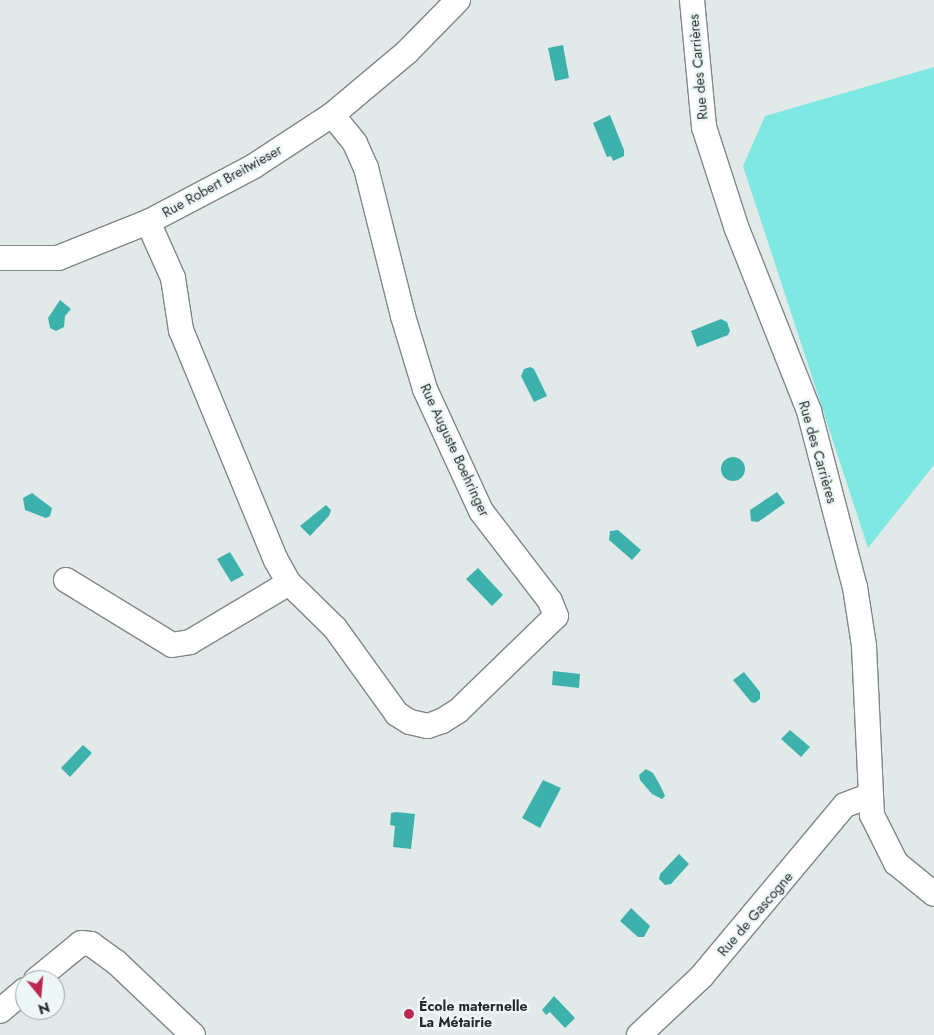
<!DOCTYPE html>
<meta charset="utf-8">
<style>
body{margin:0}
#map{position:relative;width:934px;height:1035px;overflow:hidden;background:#e1eae9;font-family:Jost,sans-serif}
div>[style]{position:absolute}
.green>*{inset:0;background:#80e8e2}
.water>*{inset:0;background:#3db2ad}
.round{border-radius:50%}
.roads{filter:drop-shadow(1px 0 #808887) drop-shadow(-1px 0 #808887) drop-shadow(0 1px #808887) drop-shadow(0 -1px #808887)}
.street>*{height:24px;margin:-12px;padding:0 12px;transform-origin:12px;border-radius:12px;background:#fff}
.dots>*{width:14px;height:14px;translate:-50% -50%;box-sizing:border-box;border:2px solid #eef7f7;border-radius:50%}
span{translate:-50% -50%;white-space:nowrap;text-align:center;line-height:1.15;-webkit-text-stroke:5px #eef7f7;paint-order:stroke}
.street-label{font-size:14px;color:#272b2a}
.poi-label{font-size:14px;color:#272b2a;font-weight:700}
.left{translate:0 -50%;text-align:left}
.north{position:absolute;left:15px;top:970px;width:50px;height:50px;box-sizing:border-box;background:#eef7f7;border:1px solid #9ea5a5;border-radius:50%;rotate:163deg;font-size:14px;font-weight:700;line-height:20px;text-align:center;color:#272b2a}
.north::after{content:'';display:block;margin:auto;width:18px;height:22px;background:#bb2b51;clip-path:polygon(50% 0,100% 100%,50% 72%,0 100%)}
</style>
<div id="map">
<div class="green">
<div style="clip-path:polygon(934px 67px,934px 465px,868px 548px,743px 166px,765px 116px)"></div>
</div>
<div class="water">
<div style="clip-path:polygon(563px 45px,569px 78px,555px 81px,548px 48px)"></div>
<div style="clip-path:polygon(610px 115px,624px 150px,624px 156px,613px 161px,611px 156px,607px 157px,593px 123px)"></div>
<div style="clip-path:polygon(60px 300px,71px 309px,65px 316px,64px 327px,56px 331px,50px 328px,48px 318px)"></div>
<div style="clip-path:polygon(721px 319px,727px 322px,730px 331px,728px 335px,697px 347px,691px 331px)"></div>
<div style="clip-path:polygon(530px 367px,534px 369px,547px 396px,534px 402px,521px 376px,524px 369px)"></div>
<div class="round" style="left:721px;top:457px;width:24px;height:24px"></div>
<div style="clip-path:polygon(777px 492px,785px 503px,758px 522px,751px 521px,750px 510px)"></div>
<div style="clip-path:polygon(32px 493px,52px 508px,50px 516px,46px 518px,25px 510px,23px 498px)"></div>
<div style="clip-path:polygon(326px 505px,331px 510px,329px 516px,310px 536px,300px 526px)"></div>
<div style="clip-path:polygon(618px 530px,641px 550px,632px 560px,609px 540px,610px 531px)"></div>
<div style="clip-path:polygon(230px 552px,244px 575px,231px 582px,217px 559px)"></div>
<div style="clip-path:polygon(478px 568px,503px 595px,492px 606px,466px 579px)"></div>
<div style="clip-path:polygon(553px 671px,580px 674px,579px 688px,552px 685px)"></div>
<div style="clip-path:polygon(744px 672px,760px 692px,760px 699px,755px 703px,751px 702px,733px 680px)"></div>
<div style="clip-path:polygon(790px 730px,810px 747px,801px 757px,781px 739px)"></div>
<div style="clip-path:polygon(83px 745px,92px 753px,70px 777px,61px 768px)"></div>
<div style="clip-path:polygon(646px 769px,653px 773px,661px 787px,665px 796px,662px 799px,652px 794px,640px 780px,639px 775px)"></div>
<div style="clip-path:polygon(543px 780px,561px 788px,540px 828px,522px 818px)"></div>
<div style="clip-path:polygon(396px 812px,415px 814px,411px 849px,393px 847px,395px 826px,390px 825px,391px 813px)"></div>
<div style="clip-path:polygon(679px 854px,689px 864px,671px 884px,665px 885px,659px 879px,660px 874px)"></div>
<div style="clip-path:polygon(631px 908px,650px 926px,644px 937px,638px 937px,620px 921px)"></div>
<div style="clip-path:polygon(554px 996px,575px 1018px,565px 1028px,550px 1012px,546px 1015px,542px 1010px)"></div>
</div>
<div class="roads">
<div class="street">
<div style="left:692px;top:0;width:128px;rotate:84.6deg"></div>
<div style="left:704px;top:127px;width:107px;rotate:72.1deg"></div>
<div style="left:737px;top:229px;width:196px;rotate:68.4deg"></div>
<div style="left:809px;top:411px;width:182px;rotate:75.4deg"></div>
<div style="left:855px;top:587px;width:60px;rotate:81.3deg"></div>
<div style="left:864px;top:646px;width:169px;rotate:87.3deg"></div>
<div style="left:872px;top:815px;width:54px;rotate:63.4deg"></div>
<div style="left:896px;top:863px;width:49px;rotate:39.2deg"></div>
<div style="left:148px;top:222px;width:61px;rotate:65.9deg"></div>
<div style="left:173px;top:278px;width:53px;rotate:81.3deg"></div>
<div style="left:181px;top:330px;width:249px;rotate:67.6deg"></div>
<div style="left:276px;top:560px;width:26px;rotate:61deg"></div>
<div style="left:289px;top:583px;width:64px;rotate:44.4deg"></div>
<div style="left:335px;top:628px;width:106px;rotate:54.2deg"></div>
<div style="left:397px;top:714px;width:15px;rotate:32deg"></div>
<div style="left:410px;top:722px;width:18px;rotate:13deg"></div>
<div style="left:428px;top:726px;width:15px;rotate:-20deg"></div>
<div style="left:442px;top:721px;width:19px;rotate:-32deg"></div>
<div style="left:458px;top:711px;width:136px;rotate:-44.1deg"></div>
<div style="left:556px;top:616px;width:16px;rotate:-112deg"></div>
<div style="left:550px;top:601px;width:113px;rotate:-127.5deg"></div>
<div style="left:481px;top:511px;width:134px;rotate:-114.7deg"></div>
<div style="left:425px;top:389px;width:76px;rotate:-106.8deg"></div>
<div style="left:403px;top:316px;width:153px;rotate:-104deg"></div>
<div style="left:366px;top:168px;width:27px;rotate:-114deg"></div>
<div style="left:355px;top:143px;width:36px;rotate:-129deg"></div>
<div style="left:0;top:258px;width:58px"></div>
<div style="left:58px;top:258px;width:97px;rotate:-21.8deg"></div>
<div style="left:148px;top:222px;width:120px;rotate:-27.8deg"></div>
<div style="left:254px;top:166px;width:93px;rotate:-33.2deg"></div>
<div style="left:332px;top:115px;width:98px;rotate:-40deg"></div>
<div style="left:407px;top:52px;width:73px;rotate:-45.6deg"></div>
<div style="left:66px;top:580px;width:124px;rotate:31.5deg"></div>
<div style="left:172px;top:645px;width:18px;rotate:-9deg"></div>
<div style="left:190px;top:642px;width:115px;rotate:-30.8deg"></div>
<div style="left:36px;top:980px;width:58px;rotate:-39.4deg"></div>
<div style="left:81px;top:943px;width:10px;rotate:6deg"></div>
<div style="left:91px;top:944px;width:31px;rotate:36deg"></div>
<div style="left:116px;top:962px;width:106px;rotate:43.5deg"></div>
<div style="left:0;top:1011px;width:33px;rotate:-40deg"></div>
<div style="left:639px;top:1035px;width:85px;rotate:-43.1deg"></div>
<div style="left:701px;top:977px;width:224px;rotate:-50.1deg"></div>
<div style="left:845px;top:805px;width:26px;rotate:-21deg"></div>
</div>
</div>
<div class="dots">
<div style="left:409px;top:1014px;background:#bb2b51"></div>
</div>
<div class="street-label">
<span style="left:698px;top:67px;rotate:-95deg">Rue des Carrières</span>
<span style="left:222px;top:181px;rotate:-29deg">Rue Robert Breitwieser</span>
<span style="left:455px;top:450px;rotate:65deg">Rue Auguste Boehringer</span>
<span style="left:818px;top:452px;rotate:74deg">Rue des Carrières</span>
<span style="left:755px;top:914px;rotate:-49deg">Rue de Gascogne</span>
</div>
<div class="poi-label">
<span class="left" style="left:419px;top:1014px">École maternelle<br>La Métairie</span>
</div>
<div class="north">N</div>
</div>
